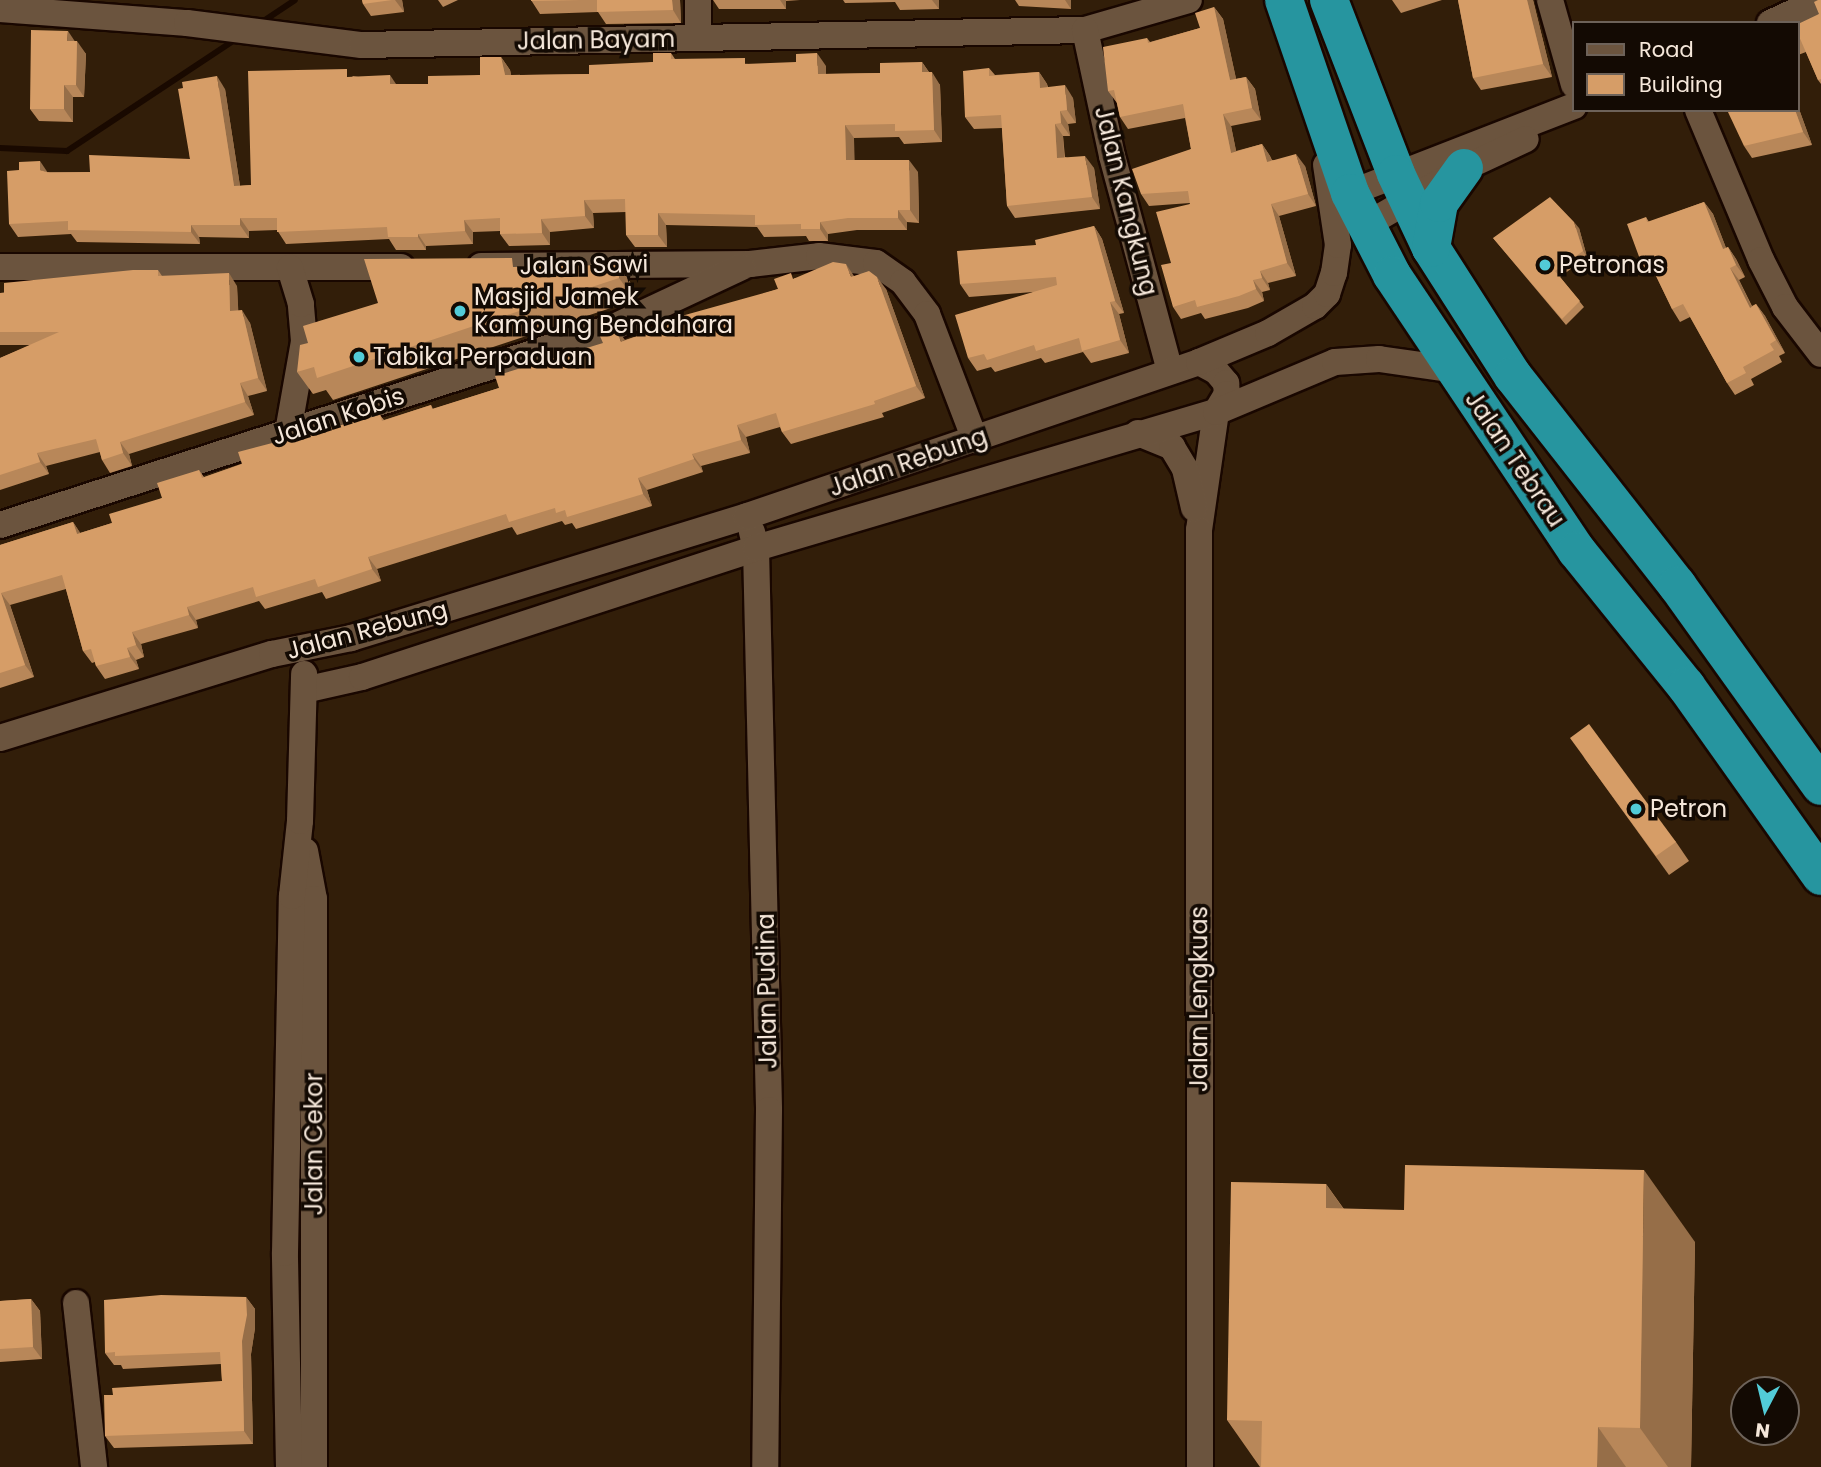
<!DOCTYPE html>
<style>
body{margin:0}
#map{position:relative;width:1821px;height:1467px;overflow:hidden;background:#321e09;font-family:Poppins,sans-serif}
div>[style]{position:absolute}
.stream>*{height:6px;margin:-3px;padding:0 3px;transform-origin:3px;border-radius:3px;background:#190900}
.roads{filter:drop-shadow(2px 0 #190700) drop-shadow(-2px 0 #190700) drop-shadow(0 2px #190700) drop-shadow(0 -2px #190700)}
.minor>*{height:26px;margin:-13px;padding:0 13px;transform-origin:13px;border-radius:13px;background:#6b543e}
.highway>*{height:38px;margin:-19px;padding:0 19px;transform-origin:19px;border-radius:19px;background:#26959f}
.wall>*{inset:0;background:#b88759}
.shaded-wall>*{inset:0;background:#966e48}
.building>*{inset:0;background:#d69d67}
.dots>*{width:19px;height:19px;translate:-50% -50%;box-sizing:border-box;border:4px solid #130a03;border-radius:50%}
span{translate:-50% -50%;white-space:nowrap;text-align:center;line-height:1.15;-webkit-text-stroke:7px #130a03;paint-order:stroke}
.street-label{font-size:24px;color:#f5e7da}
.poi-label{font-size:24px;color:#f5e7da}
.left{translate:0 -50%;text-align:left}
.legend{position:absolute;left:1572px;top:21px;width:228px;height:91px;box-sizing:border-box;background:#130a03;border:2px solid #6d6259;margin:0;padding:9px 12px;list-style:none;font-size:21px;color:#f5e7da}
.legend li{display:flex;align-items:center;gap:14px;height:35px}
.legend b{width:35px;border:2px solid #6d6259}
.north{position:absolute;left:1730px;top:1376px;width:70px;height:70px;box-sizing:border-box;background:#130a03;border:2px solid #6d6259;border-radius:50%;rotate:187deg;font-size:19px;font-weight:700;line-height:28px;text-align:center;color:#f5e7da}
.north::after{content:'';display:block;margin:auto;width:24px;height:32px;background:#52cbd7;clip-path:polygon(50% 0,100% 100%,50% 72%,0 100%)}
</style>
<div id="map">
<div class="stream">
<div style="left:259px;top:24px;width:43px;rotate:-33.7deg"></div>
<div style="left:0;top:148px;width:67px;rotate:2.6deg"></div>
<div style="left:67px;top:151px;width:205px;rotate:-33.5deg"></div>
</div>
<div class="roads">
<div class="minor">
<div style="left:1550px;top:0;width:88px;rotate:74.2deg"></div>
<div style="left:0;top:9px;width:188px;rotate:4.3deg"></div>
<div style="left:187px;top:23px;width:176px;rotate:7.2deg"></div>
<div style="left:362px;top:45px;width:723px;rotate:-1.19deg"></div>
<div style="left:1085px;top:30px;width:108px;rotate:-16.1deg"></div>
<div style="left:1770px;top:23px;width:55px;rotate:-24.7deg"></div>
<div style="left:1085px;top:30px;width:129px;rotate:77.9deg"></div>
<div style="left:1112px;top:156px;width:223px;rotate:74.9deg"></div>
<div style="left:698px;top:37px;width:37px;rotate:-90deg"></div>
<div style="left:1698px;top:110px;width:163px;rotate:67.2deg"></div>
<div style="left:1761px;top:260px;width:53px;rotate:62.9deg"></div>
<div style="left:1785px;top:307px;width:59px;rotate:52.5deg"></div>
<div style="left:1350px;top:193px;width:240px;rotate:-21.2deg"></div>
<div style="left:1366px;top:225px;width:113px;rotate:-30.2deg"></div>
<div style="left:1464px;top:168px;width:68px;rotate:-25.1deg"></div>
<div style="left:481px;top:266px;width:269px;rotate:-0.4deg"></div>
<div style="left:750px;top:264px;width:69px;rotate:-6.6deg"></div>
<div style="left:819px;top:256px;width:57px;rotate:7deg"></div>
<div style="left:876px;top:263px;width:33px;rotate:35deg"></div>
<div style="left:903px;top:282px;width:40px;rotate:53deg"></div>
<div style="left:927px;top:314px;width:135px;rotate:69.1deg"></div>
<div style="left:0;top:267px;width:401px"></div>
<div style="left:1199px;top:362px;width:19px;rotate:28deg"></div>
<div style="left:1216px;top:371px;width:16px;rotate:50deg"></div>
<div style="left:1226px;top:383px;width:11px;rotate:85deg"></div>
<div style="left:1227px;top:394px;width:21px;rotate:121deg"></div>
<div style="left:1216px;top:412px;width:119px;rotate:98.2deg"></div>
<div style="left:1199px;top:530px;width:937px;rotate:89.94deg"></div>
<div style="left:288px;top:432px;width:92px;rotate:-80deg"></div>
<div style="left:304px;top:341px;width:37px;rotate:-95deg"></div>
<div style="left:301px;top:304px;width:38px;rotate:-107deg"></div>
<div style="left:1138px;top:433px;width:37px;rotate:22deg"></div>
<div style="left:1172px;top:447px;width:26px;rotate:59deg"></div>
<div style="left:1185px;top:469px;width:40px;rotate:77deg"></div>
<div style="left:0;top:525px;width:647px;rotate:-17.9deg"></div>
<div style="left:616px;top:326px;width:139px;rotate:-25.1deg"></div>
<div style="left:752px;top:532px;width:16px;rotate:76deg"></div>
<div style="left:756px;top:548px;width:562px;rotate:88.67deg"></div>
<div style="left:769px;top:1110px;width:357px;rotate:90.6deg"></div>
<div style="left:304px;top:690px;width:59px;rotate:-12.6deg"></div>
<div style="left:362px;top:677px;width:415px;rotate:-18.1deg"></div>
<div style="left:756px;top:548px;width:480px;rotate:-16.5deg"></div>
<div style="left:1216px;top:412px;width:129px;rotate:-22.8deg"></div>
<div style="left:1335px;top:362px;width:44px;rotate:-3.9deg"></div>
<div style="left:1379px;top:359px;width:77px;rotate:8.2deg"></div>
<div style="left:0;top:738px;width:285px;rotate:-17.2deg"></div>
<div style="left:272px;top:654px;width:81px;rotate:-11.4deg"></div>
<div style="left:351px;top:638px;width:414px;rotate:-17.1deg"></div>
<div style="left:747px;top:516px;width:478px;rotate:-18.8deg"></div>
<div style="left:1199px;top:362px;width:75px;rotate:-22.8deg"></div>
<div style="left:1268px;top:333px;width:54px;rotate:-29.9deg"></div>
<div style="left:1315px;top:306px;width:17px;rotate:-45deg"></div>
<div style="left:1327px;top:294px;width:22px;rotate:-72deg"></div>
<div style="left:1334px;top:273px;width:28px;rotate:-82deg"></div>
<div style="left:1338px;top:245px;width:81px;rotate:-98.5deg"></div>
<div style="left:305px;top:851px;width:49px;rotate:79.4deg"></div>
<div style="left:314px;top:899px;width:568px;rotate:90deg"></div>
<div style="left:76px;top:1303px;width:165px;rotate:83.7deg"></div>
<div style="left:289px;top:1467px;width:214px;rotate:-91.1deg"></div>
<div style="left:285px;top:1253px;width:357px;rotate:-88.9deg"></div>
<div style="left:292px;top:896px;width:75px;rotate:-83.9deg"></div>
<div style="left:300px;top:821px;width:147px;rotate:-88.4deg"></div>
</div>
<div class="highway">
<div style="left:1284px;top:0;width:204px;rotate:71.1deg"></div>
<div style="left:1350px;top:193px;width:92px;rotate:62.9deg"></div>
<div style="left:1392px;top:275px;width:332px;rotate:56.2deg"></div>
<div style="left:1577px;top:551px;width:174px;rotate:51.1deg"></div>
<div style="left:1686px;top:686px;width:233px;rotate:54.6deg"></div>
<div style="left:1329px;top:0;width:186px;rotate:68.9deg"></div>
<div style="left:1396px;top:174px;width:82px;rotate:64.7deg"></div>
<div style="left:1431px;top:248px;width:152px;rotate:57.4deg"></div>
<div style="left:1513px;top:376px;width:266px;rotate:51.9deg"></div>
<div style="left:1677px;top:585px;width:247px;rotate:54.4deg"></div>
<div style="left:1431px;top:248px;width:46px;rotate:-79.9deg"></div>
<div style="left:1439px;top:203px;width:43px;rotate:-54.5deg"></div>
</div>
</div>
<div class="wall">
<div style="clip-path:polygon(362px 0,402px 0,404px 12px,371px 16px,363px 4px)"></div>
<div style="clip-path:polygon(438px 0,458px 0,443px 7px)"></div>
<div style="clip-path:polygon(531px 0,680px 0,681px 23px,606px 24px,598px 12px,540px 14px)"></div>
<div style="clip-path:polygon(713px 0,800px 0,786px 1px,786px 9px,719px 9px)"></div>
<div style="clip-path:polygon(843px 0,939px 0,939px 9px,900px 10px,895px 2px,845px 3px)"></div>
<div style="clip-path:polygon(1015px 0,1071px 0,1071px 9px,1019px 6px)"></div>
<div style="clip-path:polygon(1392px 0,1442px 0,1401px 13px)"></div>
<div style="clip-path:polygon(1458px 0,1533px 0,1552px 77px,1481px 90px,1473px 78px)"></div>
<div style="clip-path:polygon(1821px 0,1821px 84px,1818px 80px,1806px 52px,1798px 55px,1798px 35px,1819px 14px)"></div>
<div style="clip-path:polygon(1214px 7px,1223px 19px,1236px 79px,1246px 77px,1255px 89px,1261px 120px,1231px 126px,1236px 151px,1262px 144px,1270px 156px,1272px 160px,1305px 166px,1316px 206px,1279px 216px,1296px 276px,1268px 283px,1270px 290px,1262px 292px,1264px 301px,1248px 308px,1205px 319px,1201px 313px,1181px 319px,1173px 307px,1171px 263px,1190px 203px,1149px 206px,1141px 194px,1191px 149px,1185px 118px,1128px 129px,1120px 117px,1117px 103px,1108px 91px,1147px 38px,1150px 42px,1200px 28px)"></div>
<div style="clip-path:polygon(75px 41px,86px 54px,84px 97px,73px 97px,73px 122px,39px 121px,30px 109px)"></div>
<div style="clip-path:polygon(671px 53px,675px 59px,749px 64px,826px 66px,826px 74px,880px 73px,922px 62px,929px 72px,940px 85px,942px 142px,904px 144px,899px 137px,854px 138px,854px 160px,918px 172px,919px 223px,907px 222px,907px 230px,857px 230px,828px 234px,828px 241px,809px 241px,806px 236px,764px 237px,757px 227px,666px 225px,667px 247px,635px 247px,626px 235px,626px 212px,593px 213px,594px 228px,550px 232px,550px 245px,509px 246px,500px 234px,500px 231px,473px 232px,473px 244px,426px 246px,426px 250px,396px 250px,389px 239px,286px 244px,277px 230px,249px 231px,249px 238px,199px 237px,200px 244px,77px 242px,71px 234px,18px 237px,9px 224px,47px 172px,90px 172px,190px 159px,183px 88px,225px 89px,240px 186px,251px 185px,353px 76px,396px 84px,428px 84px,480px 75px,501px 57px,510px 70px,511px 75px,589px 74px,653px 62px)"></div>
<div style="clip-path:polygon(989px 68px,995px 75px,1039px 72px,1047px 84px,1048px 87px,1073px 98px,1076px 123px,1068px 124px,1070px 136px,1063px 136px,1065px 157px,1094px 168px,1100px 209px,1015px 218px,1007px 206px,1002px 128px,974px 129px,965px 117px)"></div>
<div style="clip-path:polygon(1799px 109px,1812px 145px,1752px 158px,1744px 146px)"></div>
<div style="clip-path:polygon(1704px 202px,1713px 214px,1726px 248px,1728px 247px,1736px 259px,1745px 277px,1739px 280px,1752px 306px,1756px 304px,1765px 316px,1785px 353px,1779px 356px,1782px 362px,1751px 379px,1754px 385px,1735px 395px,1727px 383px,1690px 317px,1680px 322px,1672px 309px,1654px 272px,1649px 274px,1641px 262px,1646px 217px,1649px 222px)"></div>
<div style="clip-path:polygon(1094px 226px,1102px 239px,1124px 313px,1119px 314px,1129px 353px,1091px 363px,1083px 352px,1045px 363px,1041px 358px,995px 372px,991px 367px,977px 371px,968px 358px,1033px 292px,969px 297px,960px 284px,1036px 245px)"></div>
<div style="clip-path:polygon(1579px 228px,1587px 257px,1560px 277px,1584px 307px,1566px 325px,1493px 238px)"></div>
<div style="clip-path:polygon(618px 265px,634px 288px,635px 300px,333px 400px,326px 390px,313px 394px,297px 372px,518px 267px)"></div>
<div style="clip-path:polygon(158px 270px,162px 276px,237px 286px,238px 311px,250px 323px,267px 391px,248px 396px,254px 415px,129px 454px,132px 466px,110px 473px,102px 460px,100px 452px,46px 466px,49px 474px,0 490px,0 358px,31px 345px,0 345px,0 293px)"></div>
<div style="clip-path:polygon(854px 276px,886px 289px,925px 398px,882px 413px,884px 417px,791px 444px,782px 432px,780px 427px,746px 437px,750px 453px,701px 466px,703px 472px,647px 490px,652px 506px,576px 529px,572px 523px,565px 525px,562px 521px,517px 535px,512px 527px,377px 569px,381px 581px,326px 599px,322px 592px,265px 609px,259px 601px,196px 620px,198px 628px,141px 644px,144px 657px,136px 660px,139px 669px,105px 679px,96px 666px,95px 662px,92px 663px,83px 651px,66px 589px,10px 605px,34px 677px,0 688px,0 545px,73px 522px,80px 533px,112px 523px,162px 498px,199px 470px,204px 477px,380px 415px,384px 420px,431px 405px,433px 409px,499px 388px,625px 340px,778px 289px,795px 278px)"></div>
<div style="clip-path:polygon(1583px 756px,1676px 842px,1689px 861px,1669px 875px)"></div>
<div style="clip-path:polygon(1326px 1184px,1344px 1209px,1695px 1242px,1691px 1467px,1260px 1467px,1227px 1420px)"></div>
<div style="clip-path:polygon(246px 1297px,255px 1309px,255px 1328px,251px 1354px,253px 1444px,114px 1448px,105px 1436px,222px 1381px,221px 1364px,123px 1369px,121px 1365px,114px 1365px,105px 1353px)"></div>
<div style="clip-path:polygon(31px 1299px,40px 1311px,42px 1359px,0 1362px,0 1301px)"></div>
</div>
<div class="shaded-wall">
<div style="clip-path:polygon(395px 0,402px 0,404px 12px)"></div>
<div style="clip-path:polygon(672px 0,680px 0,681px 23px,673px 10px)"></div>
<div style="clip-path:polygon(780px 0,786px 0,786px 9px)"></div>
<div style="clip-path:polygon(932px 0,939px 0,939px 9px)"></div>
<div style="clip-path:polygon(1065px 0,1071px 0,1071px 9px)"></div>
<div style="clip-path:polygon(1527px 0,1533px 0,1552px 77px,1543px 64px)"></div>
<div style="clip-path:polygon(1214px 7px,1223px 19px,1239px 92px,1230px 80px)"></div>
<div style="clip-path:polygon(68px 31px,76px 43px,67px 41px)"></div>
<div style="clip-path:polygon(77px 41px,86px 54px,84px 97px,76px 85px)"></div>
<div style="clip-path:polygon(817px 53px,826px 66px,826px 87px,818px 74px)"></div>
<div style="clip-path:polygon(501px 57px,510px 70px,514px 87px,505px 75px)"></div>
<div style="clip-path:polygon(922px 62px,930px 74px,922px 72px)"></div>
<div style="clip-path:polygon(932px 72px,940px 85px,942px 142px,934px 130px)"></div>
<div style="clip-path:polygon(1039px 72px,1047px 84px,1049px 100px,1040px 88px)"></div>
<div style="clip-path:polygon(390px 75px,398px 87px,390px 84px)"></div>
<div style="clip-path:polygon(217px 76px,225px 89px,242px 199px,234px 186px)"></div>
<div style="clip-path:polygon(1246px 77px,1255px 89px,1261px 120px,1252px 108px)"></div>
<div style="clip-path:polygon(64px 85px,73px 97px,73px 122px,64px 109px)"></div>
<div style="clip-path:polygon(1065px 85px,1073px 98px,1076px 123px,1067px 110px)"></div>
<div style="clip-path:polygon(1798px 107px,1799px 109px,1812px 145px,1803px 132px,1795px 110px,1798px 110px)"></div>
<div style="clip-path:polygon(1060px 111px,1068px 124px,1070px 136px,1061px 123px)"></div>
<div style="clip-path:polygon(1223px 114px,1231px 126px,1239px 165px,1231px 153px)"></div>
<div style="clip-path:polygon(1055px 124px,1063px 136px,1065px 170px,1057px 158px)"></div>
<div style="clip-path:polygon(845px 125px,854px 138px,855px 173px,846px 160px)"></div>
<div style="clip-path:polygon(1262px 144px,1270px 156px,1276px 174px,1267px 162px)"></div>
<div style="clip-path:polygon(1296px 154px,1305px 166px,1316px 206px,1308px 194px)"></div>
<div style="clip-path:polygon(1085px 156px,1094px 168px,1100px 209px,1092px 197px)"></div>
<div style="clip-path:polygon(909px 160px,918px 172px,919px 223px,910px 210px)"></div>
<div style="clip-path:polygon(40px 161px,48px 173px,40px 170px)"></div>
<div style="clip-path:polygon(584px 200px,593px 213px,594px 228px,585px 216px)"></div>
<div style="clip-path:polygon(1704px 202px,1713px 214px,1731px 261px,1723px 249px)"></div>
<div style="clip-path:polygon(1271px 204px,1279px 216px,1296px 276px,1287px 263px)"></div>
<div style="clip-path:polygon(898px 210px,907px 222px,907px 230px,898px 218px)"></div>
<div style="clip-path:polygon(658px 213px,666px 225px,667px 247px,658px 235px)"></div>
<div style="clip-path:polygon(240px 218px,249px 231px,249px 238px,240px 225px)"></div>
<div style="clip-path:polygon(541px 219px,550px 232px,550px 245px,542px 233px)"></div>
<div style="clip-path:polygon(464px 220px,473px 232px,473px 244px,465px 231px)"></div>
<div style="clip-path:polygon(820px 222px,828px 234px,828px 241px,820px 229px)"></div>
<div style="clip-path:polygon(1574px 222px,1579px 228px,1587px 257px,1583px 251px)"></div>
<div style="clip-path:polygon(191px 225px,199px 237px,200px 244px,191px 232px)"></div>
<div style="clip-path:polygon(1094px 226px,1102px 239px,1124px 313px,1115px 301px)"></div>
<div style="clip-path:polygon(418px 234px,426px 246px,426px 250px,418px 237px)"></div>
<div style="clip-path:polygon(1728px 247px,1736px 259px,1745px 277px,1736px 265px)"></div>
<div style="clip-path:polygon(846px 264px,854px 276px,851px 277px)"></div>
<div style="clip-path:polygon(618px 265px,634px 288px,635px 300px,619px 278px)"></div>
<div style="clip-path:polygon(1730px 268px,1739px 280px,1758px 320px,1750px 308px)"></div>
<div style="clip-path:polygon(1260px 271px,1268px 283px,1270px 290px,1262px 278px)"></div>
<div style="clip-path:polygon(229px 273px,237px 286px,239px 323px,230px 311px)"></div>
<div style="clip-path:polygon(877px 277px,886px 289px,925px 398px,916px 386px)"></div>
<div style="clip-path:polygon(1253px 280px,1262px 292px,1264px 301px,1256px 289px)"></div>
<div style="clip-path:polygon(1110px 302px,1119px 314px,1129px 353px,1120px 340px)"></div>
<div style="clip-path:polygon(1756px 304px,1765px 316px,1785px 353px,1776px 340px)"></div>
<div style="clip-path:polygon(242px 310px,250px 323px,267px 391px,258px 378px)"></div>
<div style="clip-path:polygon(616px 328px,625px 340px,621px 342px)"></div>
<div style="clip-path:polygon(240px 383px,248px 396px,254px 415px,245px 402px)"></div>
<div style="clip-path:polygon(737px 425px,746px 437px,750px 453px,741px 440px)"></div>
<div style="clip-path:polygon(120px 442px,129px 454px,132px 466px,123px 453px)"></div>
<div style="clip-path:polygon(37px 453px,46px 466px,49px 474px,40px 462px)"></div>
<div style="clip-path:polygon(692px 454px,701px 466px,703px 472px,694px 459px)"></div>
<div style="clip-path:polygon(638px 478px,647px 490px,652px 506px,643px 494px)"></div>
<div style="clip-path:polygon(73px 522px,81px 534px,77px 534px)"></div>
<div style="clip-path:polygon(368px 557px,377px 569px,381px 581px,372px 569px)"></div>
<div style="clip-path:polygon(1px 593px,10px 605px,34px 677px,25px 665px)"></div>
<div style="clip-path:polygon(187px 607px,196px 620px,198px 628px,189px 615px)"></div>
<div style="clip-path:polygon(132px 632px,141px 644px,144px 657px,136px 645px)"></div>
<div style="clip-path:polygon(127px 648px,136px 660px,139px 669px,130px 657px)"></div>
<div style="clip-path:polygon(1644px 1170px,1695px 1242px,1691px 1467px,1668px 1467px,1640px 1428px)"></div>
<div style="clip-path:polygon(1326px 1184px,1376px 1256px,1326px 1208px)"></div>
<div style="clip-path:polygon(246px 1297px,255px 1309px,255px 1328px,251px 1354px,253px 1444px,244px 1431px,242px 1341px)"></div>
<div style="clip-path:polygon(31px 1299px,40px 1311px,42px 1359px,33px 1347px)"></div>
<div style="clip-path:polygon(1598px 1427px,1626px 1467px,1597px 1467px)"></div>
</div>
<div class="building">
<div style="clip-path:polygon(362px 0,392px 0,363px 4px)"></div>
<div style="clip-path:polygon(531px 0,581px 0,531px 1px)"></div>
<div style="clip-path:polygon(597px 0,672px 0,673px 10px,597px 12px)"></div>
<div style="clip-path:polygon(1458px 0,1527px 0,1543px 64px,1473px 78px)"></div>
<div style="clip-path:polygon(1818px 0,1821px 0,1821px 79px,1818px 80px,1798px 34px,1798px 24px,1819px 14px,1814px 2px)"></div>
<div style="clip-path:polygon(1214px 7px,1230px 80px,1246px 77px,1252px 108px,1223px 114px,1231px 153px,1262px 144px,1267px 162px,1296px 154px,1308px 194px,1271px 204px,1287px 263px,1260px 271px,1262px 278px,1253px 280px,1256px 289px,1239px 296px,1197px 307px,1195px 300px,1173px 307px,1161px 265px,1171px 263px,1156px 212px,1190px 204px,1188px 191px,1141px 194px,1132px 169px,1191px 149px,1183px 104px,1120px 117px,1114px 90px,1108px 91px,1103px 47px,1147px 38px,1148px 43px,1200px 28px,1195px 13px)"></div>
<div style="clip-path:polygon(31px 30px,68px 31px,67px 41px,77px 41px,76px 85px,64px 85px,64px 109px,30px 109px)"></div>
<div style="clip-path:polygon(653px 53px,671px 53px,671px 59px,745px 58px,745px 64px,796px 62px,796px 54px,817px 53px,818px 74px,880px 73px,880px 63px,922px 62px,922px 72px,932px 72px,934px 130px,895px 131px,895px 124px,845px 125px,846px 160px,909px 160px,910px 210px,898px 210px,898px 218px,848px 218px,820px 222px,820px 229px,801px 229px,801px 224px,755px 225px,755px 215px,658px 213px,658px 235px,626px 235px,625px 199px,584px 200px,585px 216px,541px 219px,542px 233px,500px 234px,500px 218px,464px 220px,465px 231px,418px 234px,418px 237px,388px 237px,387px 227px,277px 232px,277px 218px,240px 218px,240px 225px,191px 225px,191px 232px,68px 230px,68px 221px,9px 224px,7px 171px,19px 170px,19px 162px,40px 161px,40px 170px,50px 173px,90px 172px,89px 155px,190px 159px,178px 89px,183px 88px,182px 82px,217px 76px,234px 186px,251px 185px,248px 71px,347px 69px,347px 77px,390px 75px,390px 84px,428px 84px,428px 76px,480px 75px,480px 57px,501px 57px,505px 75px,523px 75px,589px 74px,589px 65px,653px 62px)"></div>
<div style="clip-path:polygon(989px 68px,989px 76px,1039px 72px,1040px 88px,1065px 85px,1067px 110px,1060px 111px,1061px 123px,1055px 124px,1057px 158px,1085px 156px,1092px 197px,1007px 206px,1001px 115px,965px 117px,963px 71px)"></div>
<div style="clip-path:polygon(1727px 110px,1795px 110px,1803px 132px,1744px 146px)"></div>
<div style="clip-path:polygon(1550px 197px,1574px 222px,1583px 251px,1555px 271px,1580px 301px,1562px 319px,1493px 238px)"></div>
<div style="clip-path:polygon(1704px 202px,1723px 249px,1728px 247px,1736px 265px,1730px 268px,1750px 308px,1756px 304px,1776px 340px,1770px 344px,1774px 350px,1743px 367px,1746px 373px,1727px 383px,1683px 304px,1672px 309px,1648px 259px,1641px 262px,1627px 224px,1646px 217px,1647px 222px)"></div>
<div style="clip-path:polygon(1094px 226px,1115px 301px,1110px 302px,1120px 340px,1082px 351px,1079px 338px,1036px 351px,1034px 345px,987px 360px,984px 354px,968px 358px,955px 315px,1057px 285px,1056px 277px,960px 284px,957px 251px,1036px 245px,1035px 240px)"></div>
<div style="clip-path:polygon(512px 258px,513px 267px,618px 265px,619px 278px,317px 378px,314px 367px,297px 372px,300px 345px,308px 343px,303px 326px,378px 303px,364px 259px)"></div>
<div style="clip-path:polygon(833px 262px,846px 264px,851px 277px,869px 271px,877px 277px,916px 386px,874px 401px,875px 404px,782px 432px,776px 413px,737px 425px,741px 440px,692px 454px,694px 459px,638px 478px,643px 494px,567px 517px,565px 510px,556px 513px,555px 508px,509px 522px,506px 514px,368px 557px,372px 569px,318px 587px,315px 579px,256px 597px,253px 587px,187px 607px,189px 615px,132px 632px,136px 645px,127px 648px,130px 657px,96px 666px,91px 649px,83px 651px,62px 575px,1px 593px,25px 665px,0 673px,0 545px,73px 522px,77px 534px,112px 523px,109px 514px,162px 498px,157px 483px,199px 470px,202px 478px,242px 464px,238px 452px,380px 415px,382px 421px,431px 405px,432px 409px,499px 388px,495px 376px,603px 343px,599px 334px,616px 328px,621px 342px,668px 325px,667px 320px,778px 289px,774px 279px,791px 273px,793px 279px)"></div>
<div style="clip-path:polygon(133px 270px,158px 270px,158px 276px,229px 273px,230px 311px,242px 310px,258px 378px,240px 383px,245px 402px,120px 442px,123px 453px,102px 460px,96px 439px,37px 453px,40px 462px,0 475px,0 358px,59px 332px,0 332px,0 293px,4px 293px,4px 283px)"></div>
<div style="clip-path:polygon(1589px 724px,1676px 842px,1656px 856px,1570px 738px)"></div>
<div style="clip-path:polygon(1405px 1165px,1644px 1170px,1640px 1428px,1598px 1427px,1597px 1467px,1261px 1467px,1262px 1421px,1227px 1420px,1231px 1182px,1326px 1184px,1326px 1208px,1404px 1210px)"></div>
<div style="clip-path:polygon(161px 1295px,246px 1297px,247px 1315px,242px 1341px,244px 1431px,105px 1436px,104px 1395px,113px 1395px,112px 1388px,222px 1381px,220px 1352px,115px 1356px,115px 1352px,105px 1353px,104px 1300px)"></div>
<div style="clip-path:polygon(31px 1299px,33px 1347px,0 1349px,0 1301px)"></div>
</div>
<div class="dots">
<div style="left:1545px;top:265px;background:#52cbd7"></div>
<div style="left:460px;top:311px;background:#52cbd7"></div>
<div style="left:359px;top:357px;background:#52cbd7"></div>
<div style="left:1636px;top:809px;background:#52cbd7"></div>
</div>
<div class="street-label">
<span style="left:596px;top:40px;rotate:-1deg">Jalan Bayam</span>
<span style="left:1126px;top:201px;rotate:76deg">Jalan Kangkung</span>
<span style="left:584px;top:265px;rotate:-1deg">Jalan Sawi</span>
<span style="left:338px;top:416px;rotate:-18deg">Jalan Kobis</span>
<span style="left:1515px;top:459px;rotate:56deg">Jalan Tebrau</span>
<span style="left:908px;top:462px;rotate:-19deg">Jalan Rebung</span>
<span style="left:367px;top:630px;rotate:-15deg">Jalan Rebung</span>
<span style="left:767px;top:991px;rotate:-91deg">Jalan Pudina</span>
<span style="left:1199px;top:999px;rotate:-90deg">Jalan Lengkuas</span>
<span style="left:314px;top:1144px;rotate:-90deg">Jalan Cekor</span>
</div>
<div class="poi-label">
<span class="left" style="left:1559px;top:265px">Petronas</span>
<span class="left" style="left:474px;top:311px">Masjid Jamek<br>Kampung Bendahara</span>
<span class="left" style="left:373px;top:357px">Tabika Perpaduan</span>
<span class="left" style="left:1650px;top:809px">Petron</span>
</div>
<ul class="legend">
<li><b style="height:9px;background:#6b543e"></b>Road</li>
<li><b style="height:19px;background:#d69d67"></b>Building</li>
</ul>
<div class="north">N</div>
</div>
